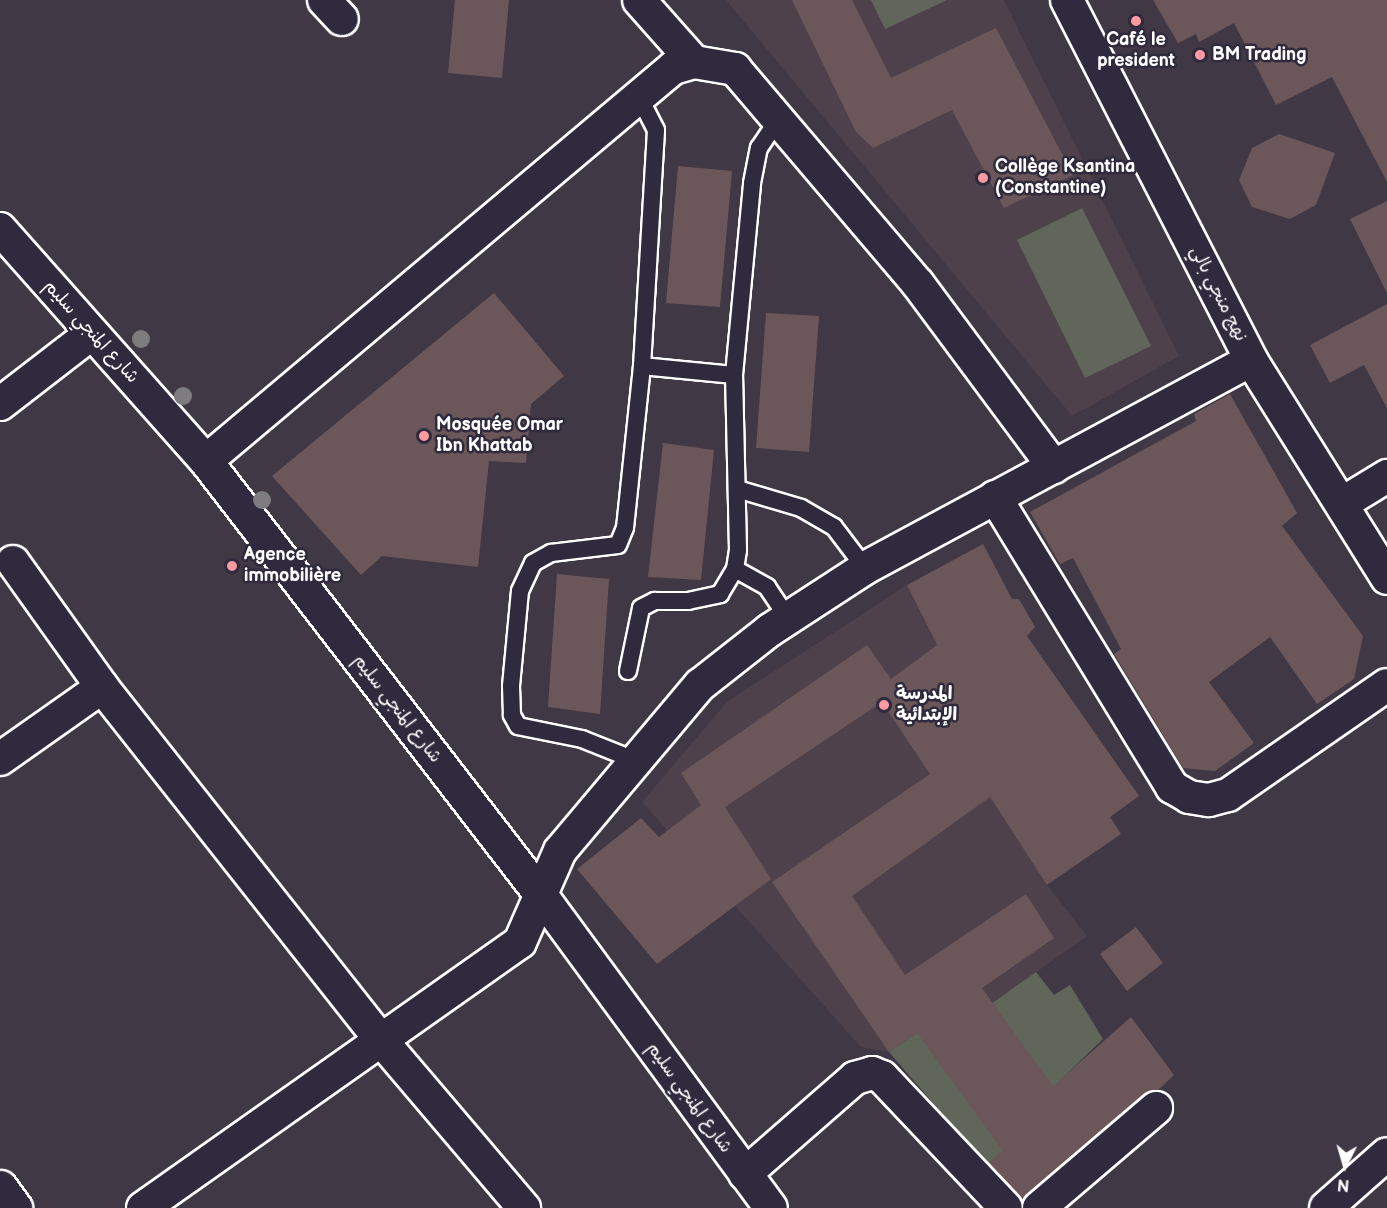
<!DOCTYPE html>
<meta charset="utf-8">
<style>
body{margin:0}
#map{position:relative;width:1387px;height:1208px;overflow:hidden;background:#413845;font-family:"Balsamiq Sans","Playpen Sans Arabic",sans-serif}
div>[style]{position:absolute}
.built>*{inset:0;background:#4e414b}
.green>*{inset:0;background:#60675a}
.building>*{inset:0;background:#6b5759}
.roads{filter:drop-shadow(2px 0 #fff) drop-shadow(-2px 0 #fff) drop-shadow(0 2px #fff) drop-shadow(0 -2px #fff)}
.lane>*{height:16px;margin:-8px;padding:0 8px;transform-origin:8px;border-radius:8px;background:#2f2a3d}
.street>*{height:32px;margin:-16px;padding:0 16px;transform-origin:16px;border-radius:16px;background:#2f2a3d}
.primary>*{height:33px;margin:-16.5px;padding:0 16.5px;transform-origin:16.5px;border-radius:16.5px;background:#2f2a3d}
.trees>*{width:18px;height:18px;margin:-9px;border-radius:50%;background:#7e7c7e}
.dots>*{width:16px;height:16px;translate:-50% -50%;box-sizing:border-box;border:3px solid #2f2a3d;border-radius:50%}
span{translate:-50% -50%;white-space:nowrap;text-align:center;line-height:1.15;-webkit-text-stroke:5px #2f2a3d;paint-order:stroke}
.poi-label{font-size:18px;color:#fff;font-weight:700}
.left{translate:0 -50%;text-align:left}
.street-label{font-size:18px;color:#fff}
.north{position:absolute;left:1315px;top:1136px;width:60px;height:60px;-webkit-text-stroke:4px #2f2a3d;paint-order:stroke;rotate:185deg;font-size:16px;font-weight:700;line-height:24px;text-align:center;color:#fff}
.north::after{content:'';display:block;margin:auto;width:21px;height:27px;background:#fff;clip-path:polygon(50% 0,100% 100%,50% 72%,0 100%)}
</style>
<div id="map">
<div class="built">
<div style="clip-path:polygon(726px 0,1004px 0,1179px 356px,1072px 416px)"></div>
<div style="clip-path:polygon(907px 585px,967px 707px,975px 774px,1047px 885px,1087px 936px,935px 1044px,923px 1030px,889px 1052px,861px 1047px,642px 802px,727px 702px)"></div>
</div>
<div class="green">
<div style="clip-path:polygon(871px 0,947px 0,885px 29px)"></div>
<div style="clip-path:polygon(1082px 208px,1151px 346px,1085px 378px,1017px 240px)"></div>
<div style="clip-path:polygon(1036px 972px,1054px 995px,1070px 985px,1103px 1039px,1053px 1087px,1058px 1094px,987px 1166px,889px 1052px,923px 1029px,935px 1044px)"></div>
</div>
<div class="building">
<div style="clip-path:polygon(455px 0,509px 0,502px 78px,448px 73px)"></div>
<div style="clip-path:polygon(792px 0,852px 0,891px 78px,996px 28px,1073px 175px,1004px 208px,952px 110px,873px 148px,856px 132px)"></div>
<div style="clip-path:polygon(1153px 0,1387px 0,1387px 182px,1332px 77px,1276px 105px,1234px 23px,1199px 42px,1196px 34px,1178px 43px)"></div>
<div style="clip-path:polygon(1279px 134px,1335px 153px,1316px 205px,1290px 219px,1252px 207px,1239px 180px,1252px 148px)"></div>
<div style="clip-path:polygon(678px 166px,732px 171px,720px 307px,666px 303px)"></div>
<div style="clip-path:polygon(1387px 201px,1387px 293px,1350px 219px)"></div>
<div style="clip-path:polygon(494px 293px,564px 376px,531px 404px,526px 463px,489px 461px,478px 567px,382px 556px,361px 575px,272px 476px)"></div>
<div style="clip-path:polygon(1387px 304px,1387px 408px,1364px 365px,1330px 383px,1310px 345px)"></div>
<div style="clip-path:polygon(766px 313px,819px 316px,809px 452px,756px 448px)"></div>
<div style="clip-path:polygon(1230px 394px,1297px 513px,1282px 526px,1363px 636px,1354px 679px,1317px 704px,1270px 637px,1209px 682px,1254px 743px,1215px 771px,1183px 768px,1114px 654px,1121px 649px,1073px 558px,1060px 564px,1030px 512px,1196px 421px,1194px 414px)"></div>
<div style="clip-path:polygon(663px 443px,714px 450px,701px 580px,648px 577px)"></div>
<div style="clip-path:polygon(983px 544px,1012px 599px,1019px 599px,1035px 627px,1027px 636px,1139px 796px,1110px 817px,1121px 834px,1047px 885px,990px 797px,852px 896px,905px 975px,1026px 894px,1054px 938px,982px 988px,1053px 1086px,1131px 1017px,1174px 1075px,1157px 1091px,1144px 1094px,1023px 1201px,989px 1164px,1002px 1150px,917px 1033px,889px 1052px,772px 882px,930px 774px,882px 702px,725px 807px,771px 879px,657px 964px,577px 869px,641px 818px,659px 837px,701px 805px,681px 773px,867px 645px,891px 679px,937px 645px,907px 585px)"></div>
<div style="clip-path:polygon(557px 574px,609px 579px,600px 714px,548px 707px)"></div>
<div style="clip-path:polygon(1136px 927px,1163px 963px,1127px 991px,1100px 954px)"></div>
</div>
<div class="roads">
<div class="lane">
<div style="left:642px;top:366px;width:92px;rotate:5.6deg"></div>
<div style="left:734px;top:375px;width:193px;rotate:-84.6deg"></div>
<div style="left:752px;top:183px;width:36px;rotate:-79deg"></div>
<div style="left:759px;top:148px;width:34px;rotate:-56deg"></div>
<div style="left:737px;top:489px;width:67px;rotate:16.5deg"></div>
<div style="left:801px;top:508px;width:38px;rotate:30deg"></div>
<div style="left:834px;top:527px;width:51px;rotate:52.9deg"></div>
<div style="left:735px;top:569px;width:37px;rotate:29deg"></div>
<div style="left:767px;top:587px;width:37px;rotate:56deg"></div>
<div style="left:628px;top:671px;width:64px;rotate:-78.3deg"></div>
<div style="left:641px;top:608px;width:16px;rotate:-27deg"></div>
<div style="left:655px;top:601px;width:33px"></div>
<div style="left:688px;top:601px;width:33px;rotate:-12deg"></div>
<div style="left:720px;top:594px;width:29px;rotate:-59deg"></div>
<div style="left:735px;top:569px;width:19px;rotate:-81deg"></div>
<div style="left:738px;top:550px;width:175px;rotate:-91.3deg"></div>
<div style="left:637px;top:761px;width:59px;rotate:-158.2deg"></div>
<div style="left:582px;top:739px;width:65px;rotate:-168.5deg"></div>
<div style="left:518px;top:726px;width:13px;rotate:-119deg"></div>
<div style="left:512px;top:715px;width:29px;rotate:-92deg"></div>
<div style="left:511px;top:686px;width:95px;rotate:-84.6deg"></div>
<div style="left:520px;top:591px;width:31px;rotate:-65deg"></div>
<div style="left:533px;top:563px;width:21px;rotate:-29deg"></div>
<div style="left:551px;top:553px;width:67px;rotate:-6.8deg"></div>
<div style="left:618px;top:545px;width:18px;rotate:-68deg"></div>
<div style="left:625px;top:528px;width:163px;rotate:-84deg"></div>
<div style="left:642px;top:366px;width:236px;rotate:-86.6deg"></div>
<div style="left:656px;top:130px;width:37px;rotate:-117deg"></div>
</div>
<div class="street">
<div style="left:324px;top:0;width:26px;rotate:47deg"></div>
<div style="left:639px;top:0;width:83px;rotate:48.4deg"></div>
<div style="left:1067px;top:0;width:404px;rotate:62.9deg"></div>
<div style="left:1251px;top:360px;width:257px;rotate:58deg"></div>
<div style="left:0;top:229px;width:310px;rotate:48.4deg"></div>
<div style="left:206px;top:461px;width:548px;rotate:52.34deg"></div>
<div style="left:541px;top:895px;width:388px;rotate:53.7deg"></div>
<div style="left:0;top:404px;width:116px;rotate:-37.7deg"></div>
<div style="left:206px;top:461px;width:610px;rotate:-40.08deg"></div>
<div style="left:673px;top:68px;width:22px;rotate:-16deg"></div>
<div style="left:694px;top:62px;width:42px;rotate:9.7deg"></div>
<div style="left:735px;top:69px;width:282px;rotate:49.6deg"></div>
<div style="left:918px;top:284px;width:228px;rotate:53.4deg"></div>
<div style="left:995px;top:497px;width:340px;rotate:58.6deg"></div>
<div style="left:1172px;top:787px;width:20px;rotate:30deg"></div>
<div style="left:1189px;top:797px;width:20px;rotate:9deg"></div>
<div style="left:1209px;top:800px;width:20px;rotate:-15deg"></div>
<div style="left:1228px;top:795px;width:193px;rotate:-34.7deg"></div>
<div style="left:1343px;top:503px;width:52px;rotate:-31.5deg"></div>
<div style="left:13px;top:562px;width:153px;rotate:54.5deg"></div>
<div style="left:102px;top:687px;width:450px;rotate:51.7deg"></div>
<div style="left:381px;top:1040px;width:221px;rotate:49.6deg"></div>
<div style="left:0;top:759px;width:125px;rotate:-35.2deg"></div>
<div style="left:745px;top:1174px;width:146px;rotate:-41.1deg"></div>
<div style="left:855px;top:1078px;width:18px;rotate:-16deg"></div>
<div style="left:872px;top:1073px;width:11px;rotate:22deg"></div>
<div style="left:882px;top:1077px;width:180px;rotate:46.6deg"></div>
<div style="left:143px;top:1208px;width:461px;rotate:-35.2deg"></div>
<div style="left:520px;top:942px;width:99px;rotate:-66.3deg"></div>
<div style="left:560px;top:851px;width:217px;rotate:-49.9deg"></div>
<div style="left:700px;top:685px;width:89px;rotate:-38.2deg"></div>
<div style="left:770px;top:630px;width:113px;rotate:-33.1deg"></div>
<div style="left:865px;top:568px;width:438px;rotate:-28.3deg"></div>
<div style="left:1039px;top:1208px;width:154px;rotate:-40.5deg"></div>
<div style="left:1326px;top:1208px;width:81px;rotate:-41.5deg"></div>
</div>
<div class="primary">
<div style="left:0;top:1187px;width:26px;rotate:54deg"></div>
</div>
</div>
<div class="trees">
<div style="left:141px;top:339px"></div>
<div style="left:183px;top:396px"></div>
<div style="left:262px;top:500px"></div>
</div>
<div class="dots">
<div style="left:1136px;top:21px;background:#ff9aa2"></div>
<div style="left:1200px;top:55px;background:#ff9aa2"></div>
<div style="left:983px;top:178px;background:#ff9aa2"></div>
<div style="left:424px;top:436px;background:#ff9aa2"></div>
<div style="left:232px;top:566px;background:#ff9aa2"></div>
<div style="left:884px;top:705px;background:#ff9aa2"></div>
</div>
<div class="poi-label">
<span style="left:1136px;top:51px">Café le<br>president</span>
<span class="left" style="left:1212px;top:55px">BM Trading</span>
<span class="left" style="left:995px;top:178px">Collège Ksantina<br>(Constantine)</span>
<span class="left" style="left:436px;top:436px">Mosquée Omar<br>Ibn Khattab</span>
<span class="left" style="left:244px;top:566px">Agence<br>immobilière</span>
<span class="left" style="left:896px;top:705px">المدرسة<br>الإبتدائية</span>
</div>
<div class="street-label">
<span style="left:1218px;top:294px;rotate:63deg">نهج منجي بالي</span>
<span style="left:91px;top:332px;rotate:48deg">شارع المنجي سليم</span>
<span style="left:397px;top:709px;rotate:52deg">شارع المنجي سليم</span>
<span style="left:689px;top:1098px;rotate:54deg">شارع المنجي سليم</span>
</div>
<div class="north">N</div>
</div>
